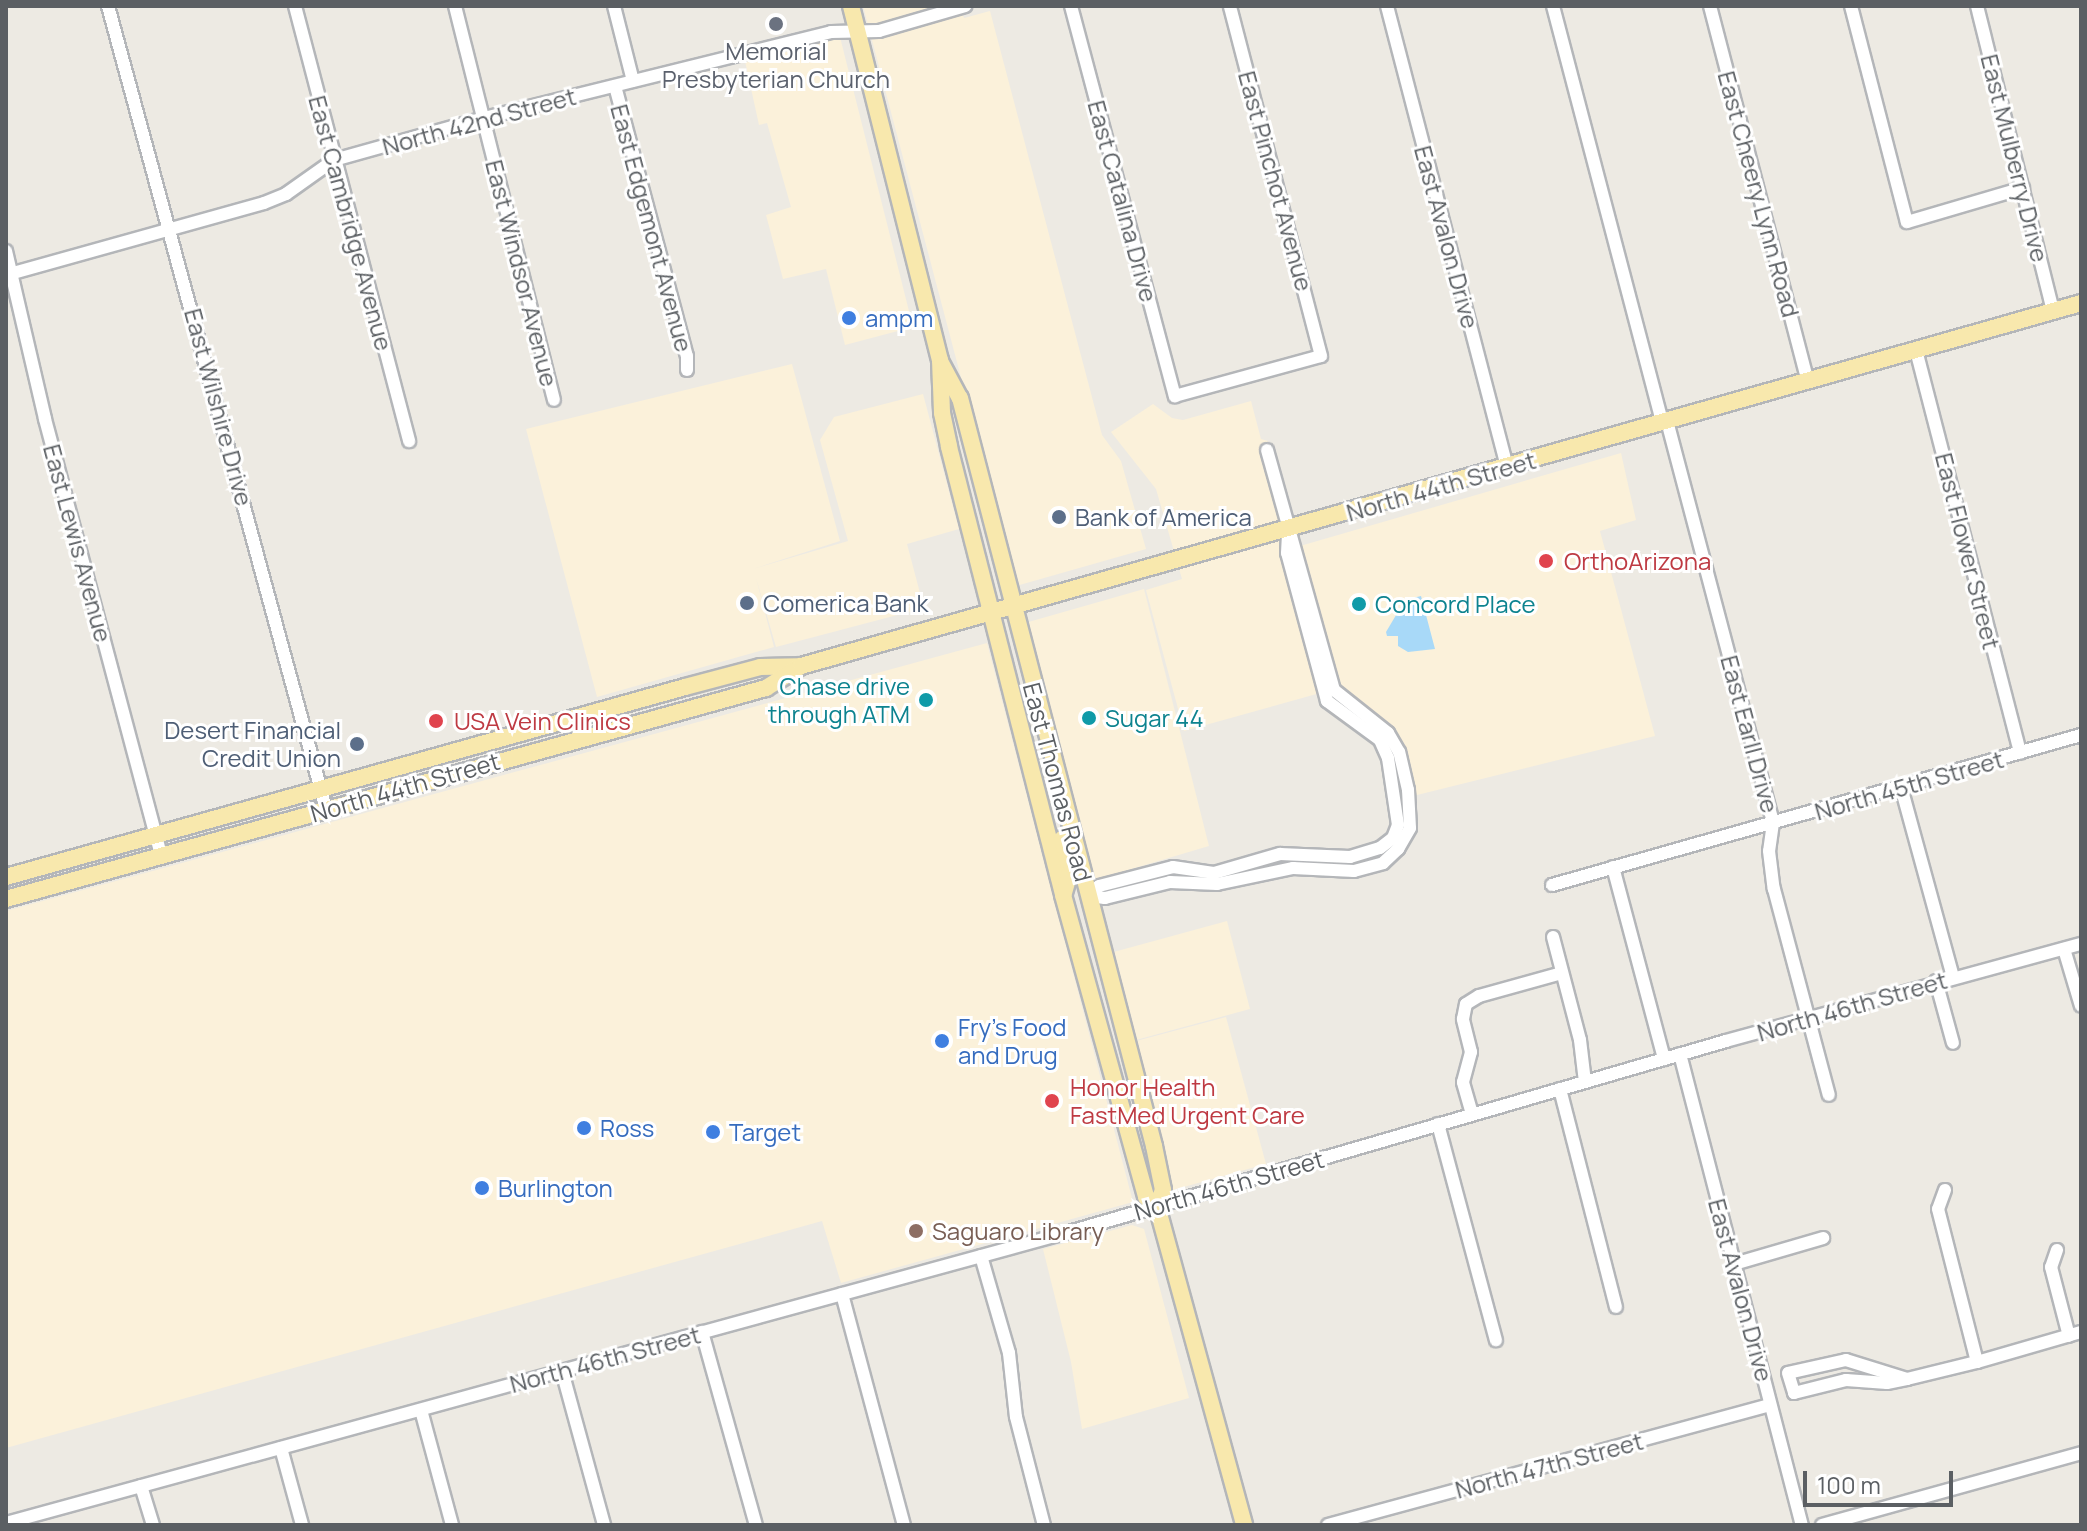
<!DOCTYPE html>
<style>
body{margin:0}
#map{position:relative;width:2087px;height:1531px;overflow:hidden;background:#edeae3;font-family:Manrope,sans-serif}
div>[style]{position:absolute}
.commercial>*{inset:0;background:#fbf1da}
.water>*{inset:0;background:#a8d9f8}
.roads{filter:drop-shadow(2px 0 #b4b6b9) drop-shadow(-2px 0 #b4b6b9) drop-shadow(0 2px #b4b6b9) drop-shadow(0 -2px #b4b6b9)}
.minor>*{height:12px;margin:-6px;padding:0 6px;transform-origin:6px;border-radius:6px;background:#fff}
.major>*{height:16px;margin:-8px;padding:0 8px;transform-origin:8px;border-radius:8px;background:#f8e8ad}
.dots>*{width:22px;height:22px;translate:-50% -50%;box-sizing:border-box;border:4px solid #fff;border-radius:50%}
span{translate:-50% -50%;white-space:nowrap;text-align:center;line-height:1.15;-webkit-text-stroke:6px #fff;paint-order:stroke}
.worship-label{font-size:24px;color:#5b616d}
.street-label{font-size:24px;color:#5b5f63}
.shop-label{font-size:24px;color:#366cbe}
.left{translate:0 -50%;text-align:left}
.service-label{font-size:24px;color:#4e5e75}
.right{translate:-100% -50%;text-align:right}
.health-label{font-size:24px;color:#be3a42}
.culture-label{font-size:24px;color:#0d838f}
.education-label{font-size:24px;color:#785e54}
.frame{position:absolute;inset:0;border:8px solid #5b5f63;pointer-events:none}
.scale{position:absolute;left:1803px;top:1471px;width:150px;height:36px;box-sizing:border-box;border:4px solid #5b5f63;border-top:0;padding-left:10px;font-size:24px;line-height:28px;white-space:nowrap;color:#5b5f63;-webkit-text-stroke:6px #fff;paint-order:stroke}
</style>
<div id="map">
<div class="commercial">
<div style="clip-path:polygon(863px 6px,960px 6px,964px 18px,990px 11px,1102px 435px,1121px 461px,1146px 549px,1016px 586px)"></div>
<div style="clip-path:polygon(840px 37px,913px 327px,845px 345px,826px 269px,783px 279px,766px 215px,791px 207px,767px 123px,759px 125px,745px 61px)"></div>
<div style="clip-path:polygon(792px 364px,840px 541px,753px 569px,848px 541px,820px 440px,834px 417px,923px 394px,959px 529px,907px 544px,924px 608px,776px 647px,756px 578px,774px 647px,597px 697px,526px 429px)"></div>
<div style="clip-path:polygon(1251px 401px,1261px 439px,1268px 441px,1300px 546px,1621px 453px,1636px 520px,1600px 531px,1655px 736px,1413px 796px,1399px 746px,1338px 688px,1184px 731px,1146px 590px,1182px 579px,1156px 489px,1111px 432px,1153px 404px,1172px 418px,1183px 420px)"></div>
<div style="clip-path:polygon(1144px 589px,1209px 846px,1091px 881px,1025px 623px)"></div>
<div style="clip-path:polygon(987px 643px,1133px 1202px,841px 1283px,822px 1221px,6px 1448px,6px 911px)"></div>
<div style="clip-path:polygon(1227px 921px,1250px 1009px,1136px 1040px,1110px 953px)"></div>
<div style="clip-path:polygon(1226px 1017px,1266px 1164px,1173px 1190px,1136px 1041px)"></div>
<div style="clip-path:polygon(1132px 1225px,1144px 1229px,1189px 1398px,1082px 1429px,1071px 1362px,1043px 1249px)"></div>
</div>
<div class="water">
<div style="clip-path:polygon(1421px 596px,1435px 649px,1408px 652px,1398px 646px,1398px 636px,1387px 636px,1386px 632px,1405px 600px)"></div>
</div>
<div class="roads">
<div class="minor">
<div style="left:108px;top:6px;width:832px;rotate:74.81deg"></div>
<div style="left:295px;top:6px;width:450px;rotate:75.3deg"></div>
<div style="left:455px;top:6px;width:406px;rotate:75.9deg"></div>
<div style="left:614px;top:6px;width:77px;rotate:75.8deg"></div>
<div style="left:1071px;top:6px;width:404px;rotate:75.1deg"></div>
<div style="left:1175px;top:396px;width:151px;rotate:-15.3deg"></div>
<div style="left:1321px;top:356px;width:362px;rotate:-104.6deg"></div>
<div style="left:1387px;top:6px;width:476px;rotate:75.4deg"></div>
<div style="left:1553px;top:6px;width:430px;rotate:75.3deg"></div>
<div style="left:1710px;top:6px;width:388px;rotate:75.4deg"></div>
<div style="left:1851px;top:6px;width:223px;rotate:75.5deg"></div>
<div style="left:1907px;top:222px;width:121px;rotate:-16.3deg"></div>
<div style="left:1977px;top:6px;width:313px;rotate:76deg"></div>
<div style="left:615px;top:86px;width:279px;rotate:75.1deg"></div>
<div style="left:687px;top:356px;width:14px;rotate:90deg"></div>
<div style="left:6px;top:251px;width:172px;rotate:76.9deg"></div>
<div style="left:45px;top:419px;width:451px;rotate:75.1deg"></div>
<div style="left:6px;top:275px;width:268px;rotate:-15.6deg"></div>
<div style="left:264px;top:203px;width:24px;rotate:-22deg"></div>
<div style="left:286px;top:194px;width:59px;rotate:-35.3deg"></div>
<div style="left:334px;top:160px;width:156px;rotate:-15.6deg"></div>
<div style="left:484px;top:118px;width:357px;rotate:-13.9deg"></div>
<div style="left:831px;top:32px;width:48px;rotate:-1.2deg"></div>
<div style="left:879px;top:31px;width:90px;rotate:-16.2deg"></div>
<div style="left:1916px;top:350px;width:416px;rotate:75.5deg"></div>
<div style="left:1667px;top:421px;width:416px;rotate:75.2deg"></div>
<div style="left:1773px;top:823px;width:28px;rotate:98deg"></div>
<div style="left:1769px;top:851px;width:38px;rotate:83deg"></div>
<div style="left:1774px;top:889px;width:213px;rotate:75.1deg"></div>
<div style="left:1901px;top:787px;width:197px;rotate:74.7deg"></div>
<div style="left:1613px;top:867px;width:199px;rotate:75.1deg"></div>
<div style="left:1552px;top:885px;width:550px;rotate:-15.83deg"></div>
<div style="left:1088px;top:896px;width:17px;rotate:7deg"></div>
<div style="left:1105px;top:898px;width:67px;rotate:-13.8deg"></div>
<div style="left:1170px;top:882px;width:47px;rotate:2.4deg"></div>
<div style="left:1217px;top:884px;width:78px;rotate:-11.9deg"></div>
<div style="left:1293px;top:868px;width:61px;rotate:2.8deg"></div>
<div style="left:1354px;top:871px;width:30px;rotate:-15deg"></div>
<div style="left:1383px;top:863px;width:21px;rotate:-43deg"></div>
<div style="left:1398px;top:849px;width:24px;rotate:-60deg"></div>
<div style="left:1410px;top:828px;width:38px;rotate:-93deg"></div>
<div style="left:1408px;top:790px;width:39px;rotate:-103deg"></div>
<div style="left:1399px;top:752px;width:22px;rotate:-120deg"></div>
<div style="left:1388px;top:733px;width:69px;rotate:-141.5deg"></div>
<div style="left:1334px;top:690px;width:249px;rotate:-105.6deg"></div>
<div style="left:1088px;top:896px;width:15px;rotate:-42deg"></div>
<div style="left:1099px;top:886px;width:76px;rotate:-14.4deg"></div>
<div style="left:1173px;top:867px;width:41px;rotate:8.3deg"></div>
<div style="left:1214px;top:873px;width:69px;rotate:-16.1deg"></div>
<div style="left:1280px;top:854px;width:70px;rotate:2.5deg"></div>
<div style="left:1350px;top:857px;width:31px;rotate:-17deg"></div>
<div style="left:1380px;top:848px;width:16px;rotate:-38deg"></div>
<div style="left:1393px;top:838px;width:14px;rotate:-69deg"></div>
<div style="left:1398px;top:825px;width:68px;rotate:-98.5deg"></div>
<div style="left:1388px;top:758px;width:20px;rotate:-114deg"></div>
<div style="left:1380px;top:740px;width:66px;rotate:-143.7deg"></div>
<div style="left:1327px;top:701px;width:153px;rotate:-105.1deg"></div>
<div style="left:1287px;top:553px;width:17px;rotate:-87deg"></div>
<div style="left:1553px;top:937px;width:106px;rotate:75.3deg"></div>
<div style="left:1580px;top:1040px;width:42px;rotate:83.2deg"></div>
<div style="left:2064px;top:949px;width:59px;rotate:73.4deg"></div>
<div style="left:1936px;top:981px;width:64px;rotate:74.7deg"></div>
<div style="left:1680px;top:1054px;width:487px;rotate:75.5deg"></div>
<div style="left:1560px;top:1089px;width:225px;rotate:75.6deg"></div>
<div style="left:1472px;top:1114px;width:33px;rotate:-106deg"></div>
<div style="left:1463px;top:1082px;width:31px;rotate:-75deg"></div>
<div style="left:1471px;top:1052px;width:34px;rotate:-104deg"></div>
<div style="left:1463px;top:1019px;width:15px;rotate:-79deg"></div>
<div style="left:1466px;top:1004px;width:15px;rotate:-32deg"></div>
<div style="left:1479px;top:996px;width:86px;rotate:-15.5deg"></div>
<div style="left:1438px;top:1124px;width:224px;rotate:75deg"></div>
<div style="left:1945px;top:1190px;width:20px;rotate:110deg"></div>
<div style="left:1938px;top:1209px;width:158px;rotate:75.7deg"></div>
<div style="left:2057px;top:1250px;width:18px;rotate:109deg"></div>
<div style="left:2051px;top:1267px;width:71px;rotate:75.4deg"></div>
<div style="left:981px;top:1256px;width:101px;rotate:73.9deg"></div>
<div style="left:1009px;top:1353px;width:64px;rotate:83.8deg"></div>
<div style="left:1016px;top:1417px;width:112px;rotate:75.5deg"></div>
<div style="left:1734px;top:1264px;width:93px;rotate:-16.3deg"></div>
<div style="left:842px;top:1294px;width:239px;rotate:75deg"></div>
<div style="left:702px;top:1332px;width:200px;rotate:74.4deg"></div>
<div style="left:562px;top:1371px;width:160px;rotate:74.7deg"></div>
<div style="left:1907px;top:1379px;width:64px;rotate:-162.7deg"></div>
<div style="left:1846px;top:1360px;width:59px;rotate:167.4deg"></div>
<div style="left:1788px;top:1373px;width:21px;rotate:73deg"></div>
<div style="left:1794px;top:1393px;width:54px;rotate:-14deg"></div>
<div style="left:1846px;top:1380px;width:41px;rotate:4.2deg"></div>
<div style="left:1887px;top:1383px;width:20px;rotate:-11deg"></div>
<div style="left:1907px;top:1379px;width:72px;rotate:-13.7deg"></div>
<div style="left:1977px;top:1362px;width:108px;rotate:-16.1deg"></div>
<div style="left:421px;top:1410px;width:119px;rotate:74.9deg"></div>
<div style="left:281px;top:1448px;width:80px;rotate:74.7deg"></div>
<div style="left:141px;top:1486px;width:41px;rotate:72.9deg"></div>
<div style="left:6px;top:1523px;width:1102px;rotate:-15.31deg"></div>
<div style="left:1069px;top:1232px;width:684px;rotate:-16.21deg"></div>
<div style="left:1726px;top:1041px;width:368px;rotate:-15.3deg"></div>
<div style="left:1328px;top:1525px;width:458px;rotate:-15.2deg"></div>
<div style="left:1822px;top:1525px;width:269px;rotate:-15.5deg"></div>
</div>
<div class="major">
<div style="left:851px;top:6px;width:365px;rotate:75.9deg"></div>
<div style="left:940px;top:360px;width:53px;rotate:87.8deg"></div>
<div style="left:942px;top:413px;width:35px;rotate:78deg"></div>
<div style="left:949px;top:447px;width:462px;rotate:75.7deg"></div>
<div style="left:1063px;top:895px;width:313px;rotate:74.6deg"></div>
<div style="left:1146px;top:1197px;width:14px;rotate:39deg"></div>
<div style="left:1157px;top:1206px;width:331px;rotate:74.7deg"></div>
<div style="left:941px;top:363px;width:40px;rotate:62deg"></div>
<div style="left:960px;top:398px;width:773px;rotate:75.46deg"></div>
<div style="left:1154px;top:1146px;width:45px;rotate:78.4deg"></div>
<div style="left:1163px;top:1190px;width:17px;rotate:111deg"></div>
<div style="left:1062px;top:839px;width:34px;rotate:76deg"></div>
<div style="left:1070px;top:872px;width:22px;rotate:106deg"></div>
<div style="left:6px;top:877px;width:705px;rotate:-15.63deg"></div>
<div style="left:685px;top:687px;width:78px;rotate:-14.9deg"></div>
<div style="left:760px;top:667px;width:39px;rotate:-1deg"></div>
<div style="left:6px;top:899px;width:789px;rotate:-15.52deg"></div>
<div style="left:766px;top:688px;width:41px;rotate:-32.2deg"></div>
<div style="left:801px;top:666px;width:1330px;rotate:-15.83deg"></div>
</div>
</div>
<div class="dots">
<div style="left:776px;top:24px;background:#6b7280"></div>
<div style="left:849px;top:318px;background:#3f7fe0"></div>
<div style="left:1059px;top:517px;background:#5c6f8a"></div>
<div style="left:1546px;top:561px;background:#e0444e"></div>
<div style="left:747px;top:603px;background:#5c6f8a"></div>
<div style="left:1359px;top:604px;background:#0f9aa8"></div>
<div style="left:926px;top:700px;background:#0f9aa8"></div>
<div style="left:1089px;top:718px;background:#0f9aa8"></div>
<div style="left:436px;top:721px;background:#e0444e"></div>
<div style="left:357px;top:744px;background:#5c6f8a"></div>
<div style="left:942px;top:1041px;background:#3f7fe0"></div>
<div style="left:1052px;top:1101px;background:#e0444e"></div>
<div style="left:584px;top:1128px;background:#3f7fe0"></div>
<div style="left:713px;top:1132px;background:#3f7fe0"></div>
<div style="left:482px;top:1188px;background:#3f7fe0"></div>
<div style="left:916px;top:1231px;background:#8d6e63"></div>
</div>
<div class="worship-label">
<span style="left:776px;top:65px">Memorial<br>Presbyterian Church</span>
</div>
<div class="street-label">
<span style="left:479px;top:121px;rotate:-15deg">North 42nd Street</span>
<span style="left:2015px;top:158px;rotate:76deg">East Mulberry Drive</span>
<span style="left:1276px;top:181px;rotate:75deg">East Pinchot Avenue</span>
<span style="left:1759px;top:194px;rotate:75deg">East Cheery Lynn Road</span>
<span style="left:1123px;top:201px;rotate:75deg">East Catalina Drive</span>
<span style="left:351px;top:223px;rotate:75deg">East Cambridge Avenue</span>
<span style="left:652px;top:228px;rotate:75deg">East Edgemont Avenue</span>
<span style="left:1447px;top:237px;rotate:75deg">East Avalon Drive</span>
<span style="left:522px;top:273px;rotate:76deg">East Windsor Avenue</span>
<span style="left:219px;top:407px;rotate:75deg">East Wilshire Drive</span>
<span style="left:1441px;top:486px;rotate:-16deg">North 44th Street</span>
<span style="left:78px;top:543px;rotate:75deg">East Lewis Avenue</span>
<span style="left:1968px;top:551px;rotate:76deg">East Flower Street</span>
<span style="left:1750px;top:734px;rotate:75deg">East Earll Drive</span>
<span style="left:1058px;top:782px;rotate:75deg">East Thomas Road</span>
<span style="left:1909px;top:785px;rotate:-16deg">North 45th Street</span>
<span style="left:405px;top:787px;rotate:-16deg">North 44th Street</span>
<span style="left:1852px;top:1006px;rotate:-16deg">North 46th Street</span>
<span style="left:1229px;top:1185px;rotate:-16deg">North 46th Street</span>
<span style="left:1741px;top:1290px;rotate:75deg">East Avalon Drive</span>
<span style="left:605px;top:1359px;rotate:-15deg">North 46th Street</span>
<span style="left:1549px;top:1465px;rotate:-15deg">North 47th Street</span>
</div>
<div class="shop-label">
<span class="left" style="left:865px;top:318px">ampm</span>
<span class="left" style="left:958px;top:1041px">Fry's Food<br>and Drug</span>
<span class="left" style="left:600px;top:1128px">Ross</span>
<span class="left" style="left:729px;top:1132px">Target</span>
<span class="left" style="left:498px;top:1188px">Burlington</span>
</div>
<div class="service-label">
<span class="left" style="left:1075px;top:517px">Bank of America</span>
<span class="left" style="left:763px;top:603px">Comerica Bank</span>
<span class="right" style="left:341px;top:744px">Desert Financial<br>Credit Union</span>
</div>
<div class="health-label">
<span class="left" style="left:1564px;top:561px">OrthoArizona</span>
<span class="left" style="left:454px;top:721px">USA Vein Clinics</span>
<span class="left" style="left:1070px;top:1101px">Honor Health<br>FastMed Urgent Care</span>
</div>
<div class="culture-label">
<span class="left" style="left:1375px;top:604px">Concord Place</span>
<span class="right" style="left:910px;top:700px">Chase drive<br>through ATM</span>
<span class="left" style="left:1105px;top:718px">Sugar 44</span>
</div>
<div class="education-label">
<span class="left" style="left:932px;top:1231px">Saguaro Library</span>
</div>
<div class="frame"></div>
<div class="scale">100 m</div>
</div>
